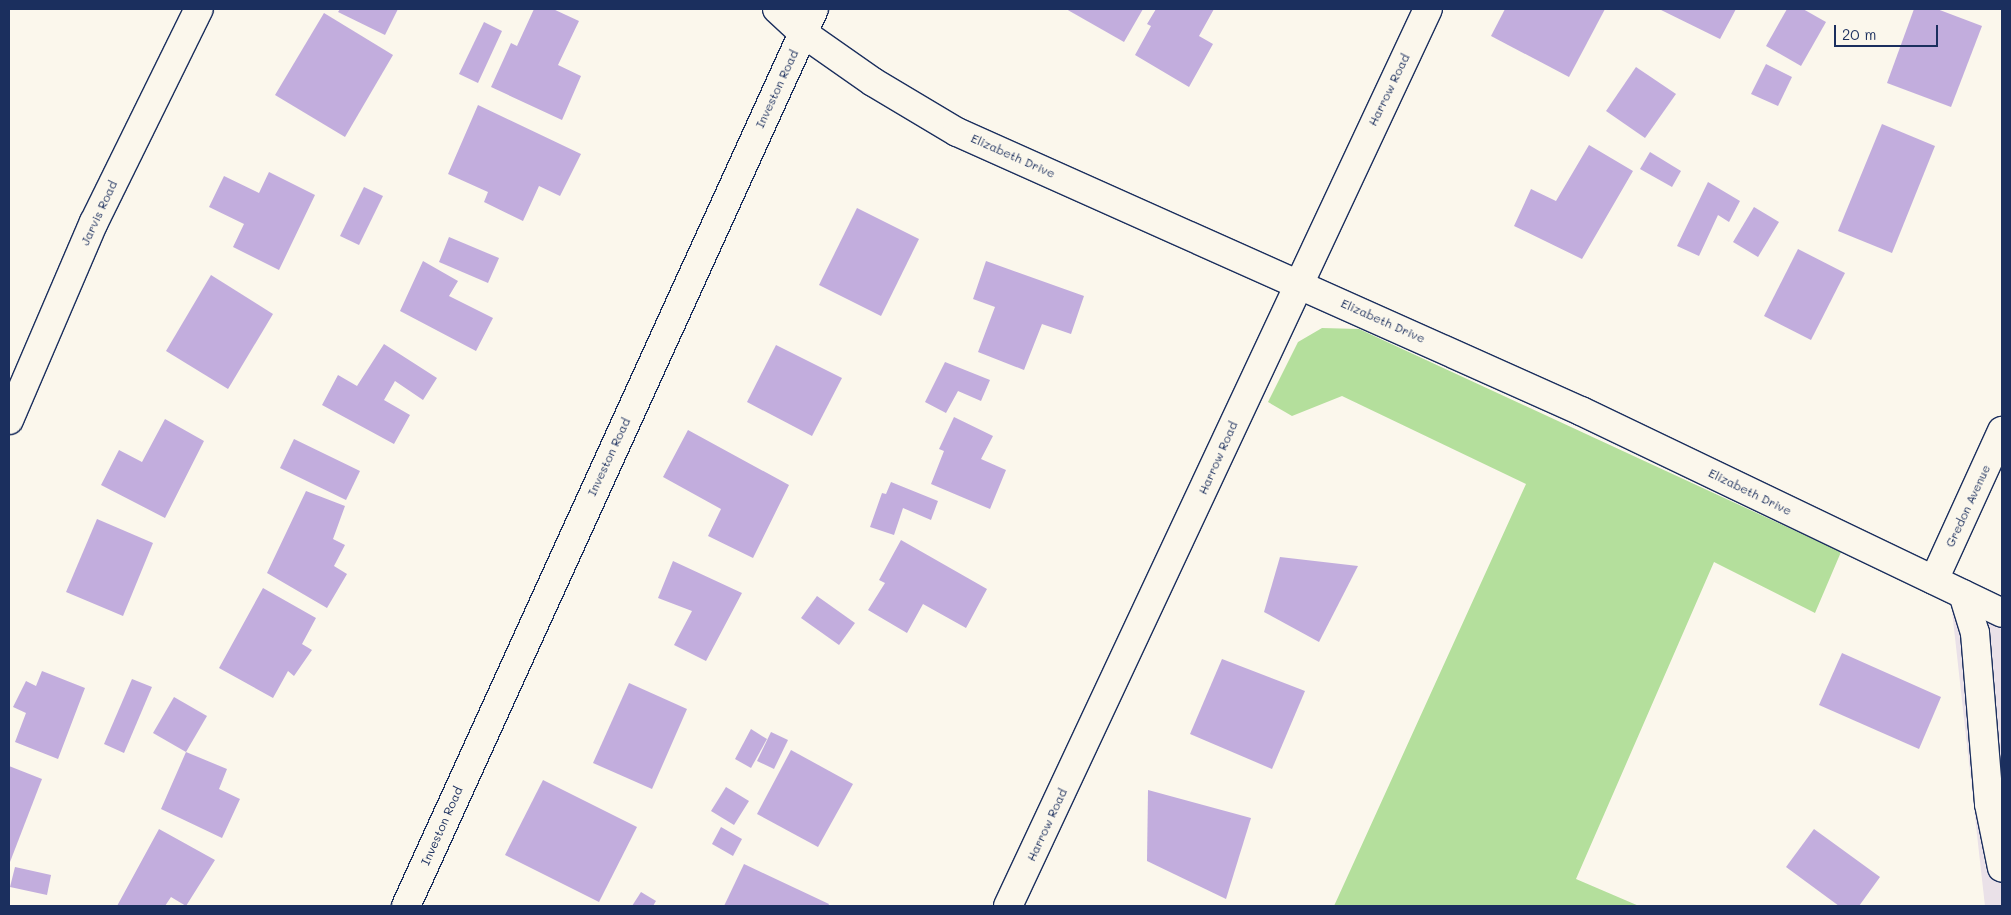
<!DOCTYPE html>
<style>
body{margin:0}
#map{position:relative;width:2011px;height:915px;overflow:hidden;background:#fbf7ec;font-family:Mali,sans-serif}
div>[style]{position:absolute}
.built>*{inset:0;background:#eae1e8}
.green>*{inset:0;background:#b4df9c}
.building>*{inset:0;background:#c2addd}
.roads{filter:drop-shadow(1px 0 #1b2f5e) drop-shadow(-1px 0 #1b2f5e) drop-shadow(0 1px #1b2f5e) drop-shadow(0 -1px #1b2f5e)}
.street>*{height:28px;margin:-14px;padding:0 14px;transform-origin:14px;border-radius:14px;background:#fbf7ec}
span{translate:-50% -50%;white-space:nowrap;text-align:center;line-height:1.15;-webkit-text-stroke:4.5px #fbf7ec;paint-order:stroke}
.street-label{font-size:12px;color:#1b2f5e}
.frame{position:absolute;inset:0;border:10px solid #1b2f5e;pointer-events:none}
.scale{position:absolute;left:1834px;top:25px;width:104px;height:22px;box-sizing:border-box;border:2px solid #1b2f5e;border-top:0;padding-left:6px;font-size:15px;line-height:18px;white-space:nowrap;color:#1b2f5e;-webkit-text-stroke:4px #fbf7ec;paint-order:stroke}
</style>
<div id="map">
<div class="built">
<div style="clip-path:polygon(1951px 602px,2002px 626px,2002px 906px,1985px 906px)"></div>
</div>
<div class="green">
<div style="clip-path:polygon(1322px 328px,1359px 329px,1841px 552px,1815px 613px,1714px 562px,1576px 879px,1639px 906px,1334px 906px,1526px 484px,1342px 396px,1292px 416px,1268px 402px,1298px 342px)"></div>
</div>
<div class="building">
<div style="clip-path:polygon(340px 9px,398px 9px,385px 35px,338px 12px)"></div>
<div style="clip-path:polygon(534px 9px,553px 9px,579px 21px,558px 65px,581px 76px,562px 120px,491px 87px,511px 43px,517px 46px)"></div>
<div style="clip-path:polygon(1066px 9px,1143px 9px,1124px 42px)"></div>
<div style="clip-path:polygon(1156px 9px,1214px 9px,1199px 36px,1213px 44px,1189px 87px,1135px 55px,1151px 26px,1147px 24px)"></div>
<div style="clip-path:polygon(1505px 9px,1605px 9px,1569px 77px,1491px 36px)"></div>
<div style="clip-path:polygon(1659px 9px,1736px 9px,1720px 39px)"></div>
<div style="clip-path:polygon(1787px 9px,1803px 9px,1826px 22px,1801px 66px,1766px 46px)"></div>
<div style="clip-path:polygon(1914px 9px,1937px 9px,1982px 26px,1951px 107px,1887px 83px)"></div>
<div style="clip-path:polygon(324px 13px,393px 55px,345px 137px,275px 95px)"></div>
<div style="clip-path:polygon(484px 22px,502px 31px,478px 83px,459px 74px)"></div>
<div style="clip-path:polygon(1766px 64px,1792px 77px,1778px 106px,1751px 94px)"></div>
<div style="clip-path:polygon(1636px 67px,1676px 94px,1645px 138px,1606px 111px)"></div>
<div style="clip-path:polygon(478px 105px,581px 154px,560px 196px,539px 186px,523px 221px,484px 202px,488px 192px,448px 174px)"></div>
<div style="clip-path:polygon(1882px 124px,1935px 146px,1892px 253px,1838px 231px)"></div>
<div style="clip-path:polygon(1589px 145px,1633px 171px,1582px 259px,1514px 226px,1531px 189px,1556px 201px)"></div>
<div style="clip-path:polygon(1650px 152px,1681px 171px,1672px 187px,1640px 169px)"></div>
<div style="clip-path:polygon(269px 172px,315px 195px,279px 270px,233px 247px,244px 224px,209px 207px,224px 176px,259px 193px)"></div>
<div style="clip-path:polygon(1708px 182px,1740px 201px,1729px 222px,1718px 215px,1699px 256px,1677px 246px)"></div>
<div style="clip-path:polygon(364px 187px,383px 196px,359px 245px,340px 236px)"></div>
<div style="clip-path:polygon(1754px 207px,1779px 222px,1758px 257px,1733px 242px)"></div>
<div style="clip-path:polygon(857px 208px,919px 239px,881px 316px,819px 285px)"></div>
<div style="clip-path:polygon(449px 237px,499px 258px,488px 283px,439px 262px)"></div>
<div style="clip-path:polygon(1798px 249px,1845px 273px,1811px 340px,1764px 316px)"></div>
<div style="clip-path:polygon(423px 261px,458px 281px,449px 296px,493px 318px,476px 351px,400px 311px)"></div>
<div style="clip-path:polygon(986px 261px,1084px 296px,1071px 334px,1042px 324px,1024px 370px,978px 352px,995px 307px,973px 299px)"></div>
<div style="clip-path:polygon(211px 275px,273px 314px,228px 389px,166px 351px)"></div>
<div style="clip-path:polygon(384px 344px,437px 378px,423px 400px,395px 381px,384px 400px,410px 415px,394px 444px,322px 405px,338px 375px,357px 386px)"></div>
<div style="clip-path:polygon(776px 345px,842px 378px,812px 436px,747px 402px)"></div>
<div style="clip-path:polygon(945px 362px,990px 380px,981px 401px,958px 391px,946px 413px,925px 402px)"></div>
<div style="clip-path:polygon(954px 417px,993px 436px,981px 459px,1006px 470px,990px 509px,931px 484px,944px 451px,939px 449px)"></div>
<div style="clip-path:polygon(165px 419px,204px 441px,165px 518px,101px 485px,119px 450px,142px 462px)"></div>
<div style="clip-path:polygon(688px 430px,789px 485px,753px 558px,708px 536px,721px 509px,663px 477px)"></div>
<div style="clip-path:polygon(294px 439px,360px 471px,346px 500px,280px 468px)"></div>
<div style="clip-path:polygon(891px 482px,938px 501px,931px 520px,903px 508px,894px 535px,870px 527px,882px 493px,886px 494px)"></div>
<div style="clip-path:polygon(306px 491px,345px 506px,333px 539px,345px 545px,334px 566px,347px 574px,327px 608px,267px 573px)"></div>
<div style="clip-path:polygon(97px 519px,153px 543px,123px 616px,66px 592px)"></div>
<div style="clip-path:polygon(901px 540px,987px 589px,966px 628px,923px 604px,907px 633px,868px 610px,885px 583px,879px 580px)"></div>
<div style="clip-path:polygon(1280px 557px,1358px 566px,1319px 642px,1264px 612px)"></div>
<div style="clip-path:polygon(673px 561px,742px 593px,706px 661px,674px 645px,692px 611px,658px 598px)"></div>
<div style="clip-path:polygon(263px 588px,316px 618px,302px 644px,312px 650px,294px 676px,288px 671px,273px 698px,219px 668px)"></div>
<div style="clip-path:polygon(817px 596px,855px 623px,839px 645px,801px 618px)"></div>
<div style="clip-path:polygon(1842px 653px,1941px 697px,1919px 749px,1819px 705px)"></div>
<div style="clip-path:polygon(1222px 659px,1305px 691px,1272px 769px,1190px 734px)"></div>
<div style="clip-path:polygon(42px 671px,85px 688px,58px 759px,15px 742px,26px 713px,13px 707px,26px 681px,36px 686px)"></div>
<div style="clip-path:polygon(132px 679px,152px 687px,124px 753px,104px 744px)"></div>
<div style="clip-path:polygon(629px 683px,687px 709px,652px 789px,593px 763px)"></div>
<div style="clip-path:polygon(174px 697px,207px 716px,186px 752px,153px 733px)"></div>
<div style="clip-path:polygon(751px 729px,767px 739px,751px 768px,735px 759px)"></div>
<div style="clip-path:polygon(771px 732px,788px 740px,774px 769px,757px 761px)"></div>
<div style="clip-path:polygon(791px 750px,853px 784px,818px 847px,757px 814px)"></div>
<div style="clip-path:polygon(186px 752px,227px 769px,219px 789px,240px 799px,222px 838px,161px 809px)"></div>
<div style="clip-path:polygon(9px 766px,42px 779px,10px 862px,9px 861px)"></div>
<div style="clip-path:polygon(543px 780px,637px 827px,599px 902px,505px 855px)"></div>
<div style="clip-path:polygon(726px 787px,749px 801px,734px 825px,711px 811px)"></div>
<div style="clip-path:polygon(1148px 790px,1251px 818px,1226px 899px,1147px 861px)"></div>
<div style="clip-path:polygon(721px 827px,742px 839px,733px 856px,712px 844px)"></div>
<div style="clip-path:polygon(159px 829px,215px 860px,186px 906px,171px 897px,165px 906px,117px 906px)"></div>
<div style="clip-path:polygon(1814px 829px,1880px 877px,1859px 906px,1839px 906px,1786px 867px)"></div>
<div style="clip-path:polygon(744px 864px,829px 904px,828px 906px,724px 906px)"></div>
<div style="clip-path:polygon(15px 867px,51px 875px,47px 895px,10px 887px)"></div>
<div style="clip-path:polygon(641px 892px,656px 901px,653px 906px,632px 906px)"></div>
</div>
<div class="roads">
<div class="street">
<div style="left:777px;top:9px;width:35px;rotate:43deg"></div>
<div style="left:803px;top:33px;width:85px;rotate:35deg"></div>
<div style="left:873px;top:82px;width:98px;rotate:30.8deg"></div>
<div style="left:957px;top:132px;width:684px;rotate:24.09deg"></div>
<div style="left:1581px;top:411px;width:467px;rotate:25.6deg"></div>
<div style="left:9px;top:420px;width:215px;rotate:-66.8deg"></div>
<div style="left:94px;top:222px;width:237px;rotate:-63.8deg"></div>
<div style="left:1934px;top:580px;width:164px;rotate:-65.5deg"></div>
<div style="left:1963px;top:594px;width:41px;rotate:72.9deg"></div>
<div style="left:1975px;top:633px;width:172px;rotate:85.3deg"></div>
<div style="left:1989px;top:804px;width:65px;rotate:78.5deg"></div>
<div style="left:406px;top:906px;width:985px;rotate:-65.54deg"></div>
<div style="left:1008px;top:906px;width:990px;rotate:-64.91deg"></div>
</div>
</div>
<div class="street-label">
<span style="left:777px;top:89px;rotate:-65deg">Investon Road</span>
<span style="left:1389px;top:90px;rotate:-64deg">Harrow Road</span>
<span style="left:1013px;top:156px;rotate:24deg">Elizabeth Drive</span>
<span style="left:99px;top:213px;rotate:-65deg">Jarvis Road</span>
<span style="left:1383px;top:321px;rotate:24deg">Elizabeth Drive</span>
<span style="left:609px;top:457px;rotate:-65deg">Investon Road</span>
<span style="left:1218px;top:458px;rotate:-66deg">Harrow Road</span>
<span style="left:1750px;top:492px;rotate:26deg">Elizabeth Drive</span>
<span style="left:1968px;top:506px;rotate:-65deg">Gredon Avenue</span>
<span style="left:1047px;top:825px;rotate:-65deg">Harrow Road</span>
<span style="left:442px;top:826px;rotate:-66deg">Investon Road</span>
</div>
<div class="frame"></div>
<div class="scale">20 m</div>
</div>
